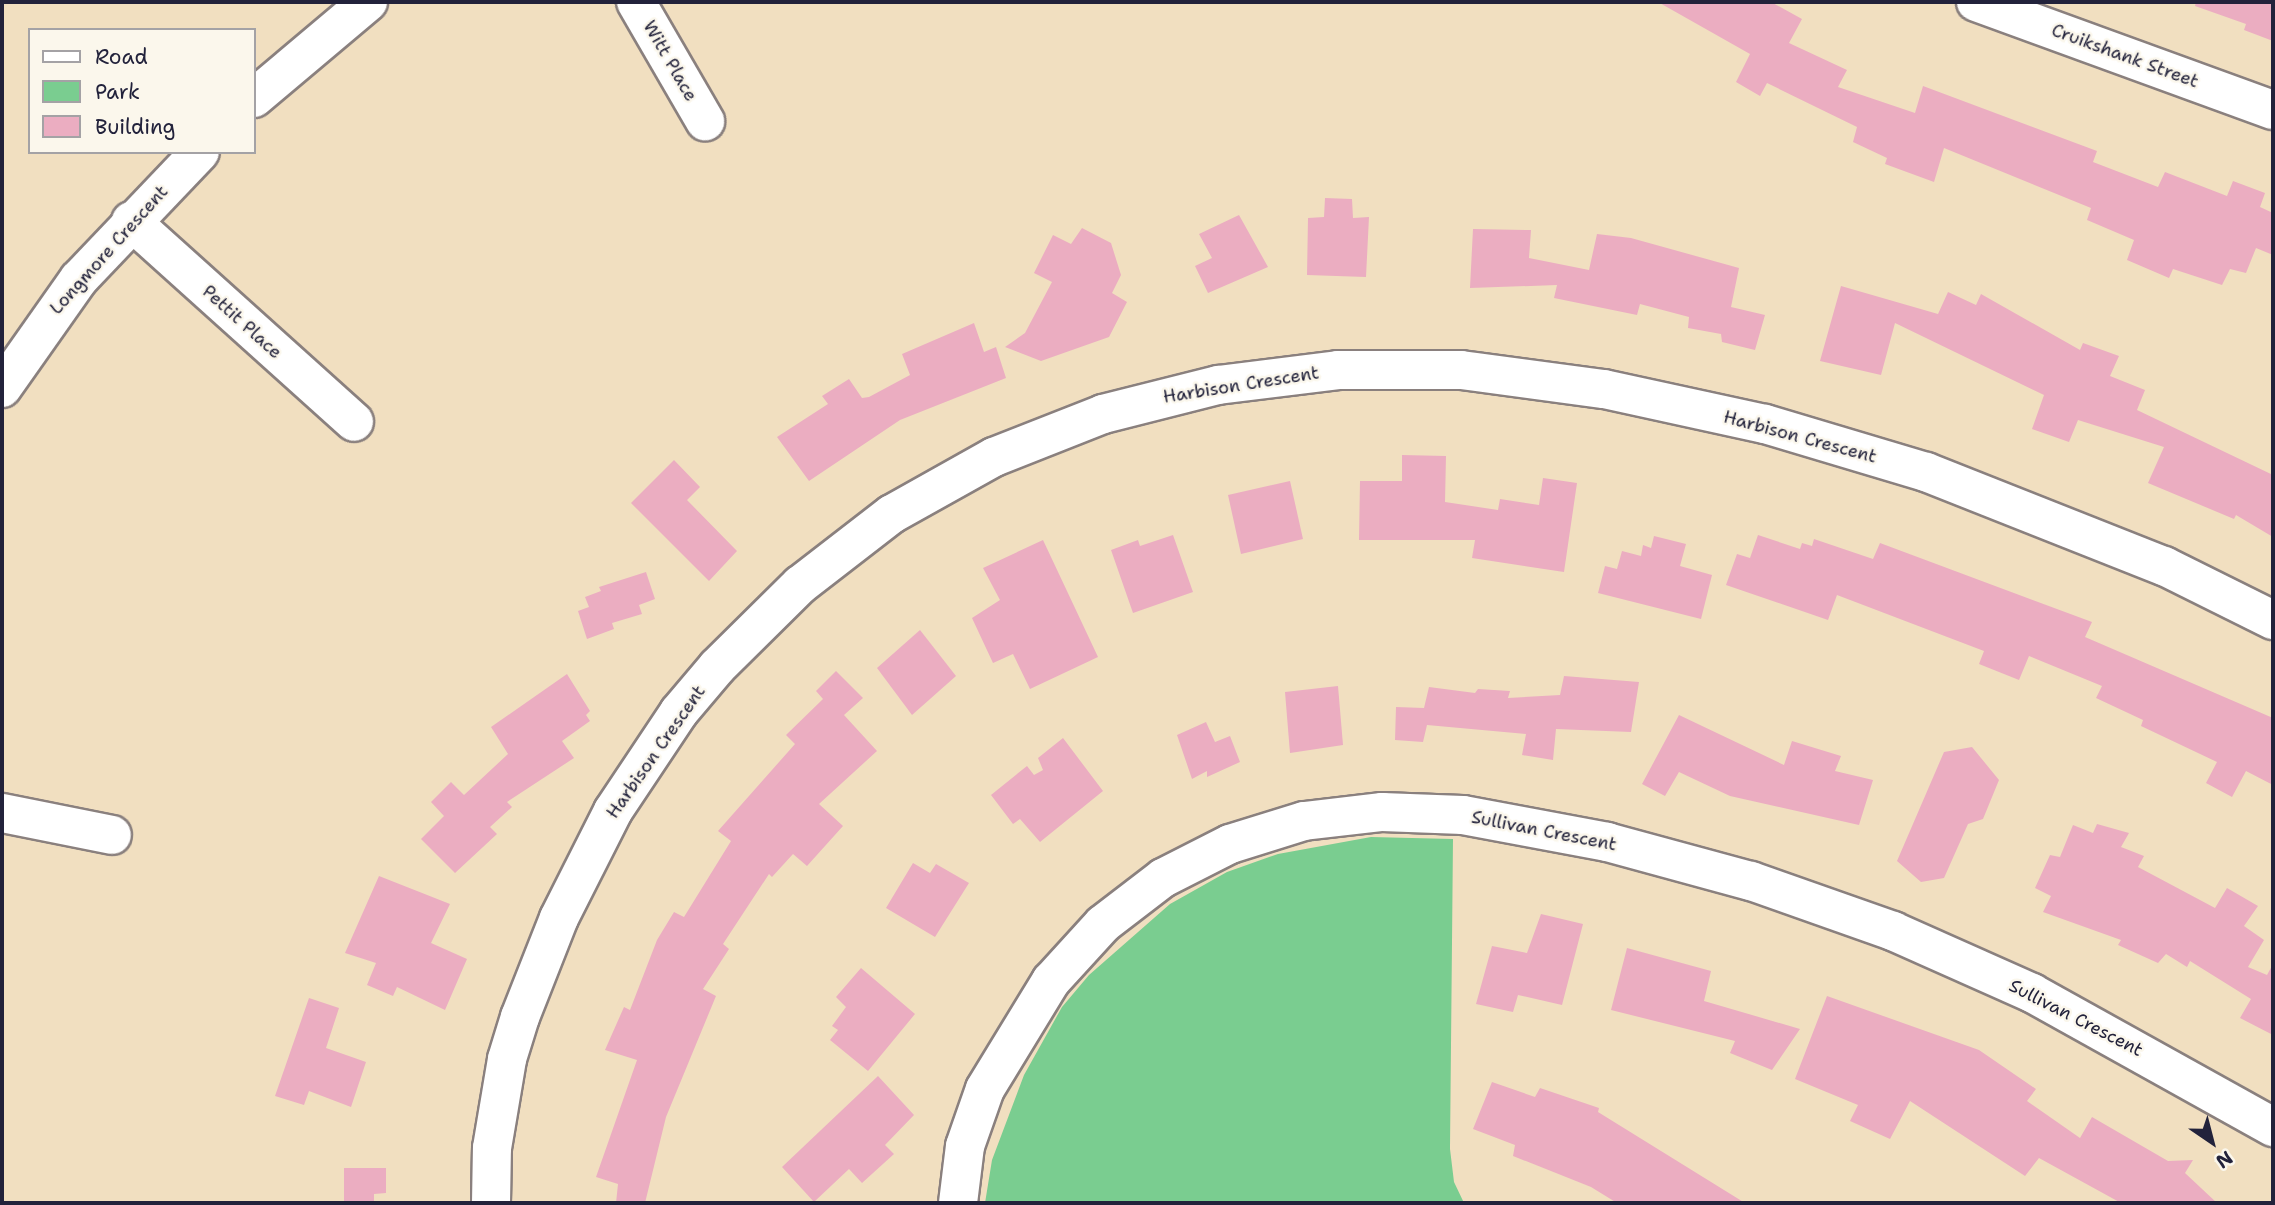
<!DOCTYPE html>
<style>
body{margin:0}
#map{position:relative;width:2275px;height:1205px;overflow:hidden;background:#f1dfc0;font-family:"Shantell Sans",sans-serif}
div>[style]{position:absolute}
.green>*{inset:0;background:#7acd90}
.building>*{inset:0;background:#ebadc1}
.roads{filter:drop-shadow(2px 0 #8a807e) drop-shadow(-2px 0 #8a807e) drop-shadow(0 2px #8a807e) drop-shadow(0 -2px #8a807e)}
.minor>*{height:38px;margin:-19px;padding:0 19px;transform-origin:19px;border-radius:19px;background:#fff}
span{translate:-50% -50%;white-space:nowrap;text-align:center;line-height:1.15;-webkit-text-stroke:5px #fbf7ec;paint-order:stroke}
.street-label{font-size:18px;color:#22223b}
.frame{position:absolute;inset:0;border:4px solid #22223b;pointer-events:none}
.legend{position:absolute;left:28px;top:28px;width:228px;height:126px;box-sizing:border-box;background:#fbf7ec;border:2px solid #a4a2a5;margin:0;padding:9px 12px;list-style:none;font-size:21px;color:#22223b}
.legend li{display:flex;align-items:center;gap:14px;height:35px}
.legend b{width:35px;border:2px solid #a4a2a5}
.north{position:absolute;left:2177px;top:1107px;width:70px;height:70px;-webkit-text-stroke:5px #fbf7ec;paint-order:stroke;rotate:145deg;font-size:19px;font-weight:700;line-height:28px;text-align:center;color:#22223b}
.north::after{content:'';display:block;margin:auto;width:24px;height:32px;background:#22223b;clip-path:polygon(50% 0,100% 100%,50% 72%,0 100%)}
</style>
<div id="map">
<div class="green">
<div style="clip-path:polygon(1371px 837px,1453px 839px,1450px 1149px,1454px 1182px,1464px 1203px,985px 1203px,992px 1160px,1024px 1075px,1062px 1007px,1089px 975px,1170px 904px,1227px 872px,1278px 854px)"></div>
</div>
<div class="building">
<div style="clip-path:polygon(1658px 2px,1771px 2px,1802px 19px,1789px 43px,1847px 70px,1838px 87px,1915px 113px,1923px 86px,2097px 151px,2093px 162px,2158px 187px,2165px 172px,2227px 196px,2233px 181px,2265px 193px,2260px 207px,2273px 213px,2273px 255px,2256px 248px,2246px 273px,2230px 269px,2222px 285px,2173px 269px,2169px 278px,2127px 260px,2134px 240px,2087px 220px,2091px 208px,1944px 148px,1934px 182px,1885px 164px,1887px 158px,1853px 142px,1857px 127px,1767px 83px,1760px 96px,1736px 82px,1750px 54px)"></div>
<div style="clip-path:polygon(2196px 2px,2273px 2px,2273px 41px,2244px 30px,2246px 24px,2195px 6px)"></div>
<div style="clip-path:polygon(1325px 198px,1352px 199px,1353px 218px,1369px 217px,1366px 277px,1307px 275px,1308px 218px,1324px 217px)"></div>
<div style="clip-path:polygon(1239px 215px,1268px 267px,1208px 293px,1195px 266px,1212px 258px,1199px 234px)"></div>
<div style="clip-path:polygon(1082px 228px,1111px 243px,1121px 275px,1112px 293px,1127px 302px,1109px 337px,1041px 361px,1005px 347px,1025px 333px,1052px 282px,1034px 273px,1053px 235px,1071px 244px)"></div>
<div style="clip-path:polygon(1473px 229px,1531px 230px,1529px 258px,1589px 270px,1597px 234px,1631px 238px,1739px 268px,1731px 307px,1765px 315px,1755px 350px,1722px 342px,1721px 334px,1688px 328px,1689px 317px,1640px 304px,1637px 315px,1554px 298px,1557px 285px,1470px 288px)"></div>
<div style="clip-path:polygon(1841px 286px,1938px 314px,1948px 292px,1976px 305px,1981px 294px,2080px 350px,2083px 343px,2119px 356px,2110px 376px,2145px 390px,2137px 410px,2273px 475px,2273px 537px,2236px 515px,2234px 519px,2148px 483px,2164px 447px,2078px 420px,2069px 442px,2032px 429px,2044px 395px,1895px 323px,1881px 375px,1820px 361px)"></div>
<div style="clip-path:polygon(974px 323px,984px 352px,996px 347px,1006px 378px,900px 420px,809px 481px,777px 437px,828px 404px,822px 396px,849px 379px,862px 398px,869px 397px,910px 375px,902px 354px)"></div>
<div style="clip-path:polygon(1402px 455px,1446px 456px,1445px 502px,1498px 510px,1500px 499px,1539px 505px,1543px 478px,1577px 483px,1564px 572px,1472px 558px,1475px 540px,1359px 540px,1360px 481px,1402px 481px)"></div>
<div style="clip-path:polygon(674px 460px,700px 487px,687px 500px,737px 551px,709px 581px,631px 503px)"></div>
<div style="clip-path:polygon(1290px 481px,1303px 539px,1241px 554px,1228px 495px)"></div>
<div style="clip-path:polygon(1173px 535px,1193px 592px,1133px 613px,1111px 550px,1138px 540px,1140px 546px)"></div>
<div style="clip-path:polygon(1758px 535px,1800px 549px,1802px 543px,1812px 546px,1814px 539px,1873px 559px,1880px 543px,2092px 622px,2085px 637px,2273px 718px,2273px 785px,2246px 771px,2232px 797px,2206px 783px,2217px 762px,2141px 726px,2143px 720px,2096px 698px,2102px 686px,2029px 656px,2019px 680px,1979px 664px,1984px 651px,1837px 595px,1828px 620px,1726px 585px,1737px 554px,1750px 558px)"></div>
<div style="clip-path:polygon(1654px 536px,1686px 544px,1680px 566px,1712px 575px,1701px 619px,1598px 593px,1605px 566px,1617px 569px,1622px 551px,1641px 556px,1643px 545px,1651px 548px)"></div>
<div style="clip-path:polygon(1043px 540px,1098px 657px,1030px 689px,1013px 654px,993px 663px,972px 618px,1000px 600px,983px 568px)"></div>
<div style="clip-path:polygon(646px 572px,655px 599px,639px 605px,642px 614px,612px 623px,614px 629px,587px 639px,578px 611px,589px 607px,585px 597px,601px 591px,599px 587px)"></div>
<div style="clip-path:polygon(920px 630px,956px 676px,912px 715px,877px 668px)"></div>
<div style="clip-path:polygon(836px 671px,863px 698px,844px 715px,877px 751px,819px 804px,843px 826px,807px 866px,793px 854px,772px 877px,769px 874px,723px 944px,729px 949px,703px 989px,716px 996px,666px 1117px,645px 1203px,616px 1203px,618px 1184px,596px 1177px,637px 1060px,605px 1050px,624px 1007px,630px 1010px,657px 940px,674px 912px,684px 917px,731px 841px,718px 831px,795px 744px,786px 735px,823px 699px,816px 691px)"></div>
<div style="clip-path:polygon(567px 674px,590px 711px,586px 715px,590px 721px,562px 741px,574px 758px,507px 802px,512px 807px,490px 827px,497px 834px,455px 873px,421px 839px,444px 816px,431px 802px,451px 782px,464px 795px,508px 754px,491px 727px)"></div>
<div style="clip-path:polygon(1564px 676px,1639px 682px,1631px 732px,1556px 729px,1553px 760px,1522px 755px,1526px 734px,1427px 725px,1423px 742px,1395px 740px,1396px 707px,1424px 708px,1429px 687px,1475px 693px,1478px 689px,1510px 691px,1508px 698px,1560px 695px)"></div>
<div style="clip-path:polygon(1338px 686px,1343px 745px,1290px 753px,1285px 692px)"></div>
<div style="clip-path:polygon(1679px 715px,1784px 765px,1792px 741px,1841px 756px,1835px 771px,1873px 780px,1859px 825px,1730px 796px,1679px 772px,1665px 796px,1642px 784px)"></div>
<div style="clip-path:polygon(1206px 722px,1215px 742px,1230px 736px,1240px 762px,1207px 777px,1207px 771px,1192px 779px,1177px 735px)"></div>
<div style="clip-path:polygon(1063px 738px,1103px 791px,1040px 842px,1020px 819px,1013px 824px,991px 795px,1027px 766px,1034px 775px,1043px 770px,1038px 758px)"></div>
<div style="clip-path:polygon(1972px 747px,1999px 780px,1983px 819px,1968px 824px,1944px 878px,1921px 882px,1897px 861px,1944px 752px)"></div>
<div style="clip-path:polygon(2097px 824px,2129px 833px,2121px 847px,2144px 856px,2138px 867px,2215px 908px,2227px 888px,2258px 906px,2244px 926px,2264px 940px,2248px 967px,2267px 975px,2273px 964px,2273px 1035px,2240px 1018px,2251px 999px,2190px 961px,2187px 967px,2166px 954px,2158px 963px,2118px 945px,2121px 940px,2043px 912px,2051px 896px,2035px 888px,2050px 855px,2060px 857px,2073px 825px,2093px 833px)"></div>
<div style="clip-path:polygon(913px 863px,930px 873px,936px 864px,969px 883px,935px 937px,886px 908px)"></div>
<div style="clip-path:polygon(379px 876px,450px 904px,431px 943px,467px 959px,445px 1010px,397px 987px,393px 996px,367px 985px,376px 963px,345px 953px)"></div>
<div style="clip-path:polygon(1541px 914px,1583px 924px,1562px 1005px,1518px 995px,1513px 1012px,1476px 1004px,1492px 946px,1527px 953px)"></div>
<div style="clip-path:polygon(1627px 948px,1711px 971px,1704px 1001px,1800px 1029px,1772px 1070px,1730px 1053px,1735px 1041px,1611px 1010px)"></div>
<div style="clip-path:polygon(861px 968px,915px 1014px,868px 1071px,830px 1040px,838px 1030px,832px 1026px,846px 1007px,836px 997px)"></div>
<div style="clip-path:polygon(1827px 996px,1979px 1050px,2036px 1089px,2027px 1101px,2080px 1138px,2092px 1117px,2168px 1161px,2193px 1160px,2185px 1173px,2217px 1203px,2121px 1203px,2039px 1158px,2025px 1176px,1910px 1101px,1890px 1139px,1850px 1121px,1858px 1105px,1795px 1079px)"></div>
<div style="clip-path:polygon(309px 998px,339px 1008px,326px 1048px,366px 1062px,351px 1107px,309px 1091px,304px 1105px,275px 1096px)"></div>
<div style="clip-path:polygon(878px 1076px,914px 1115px,885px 1145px,894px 1154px,862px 1183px,849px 1169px,814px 1202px,782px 1167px)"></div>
<div style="clip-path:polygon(1492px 1082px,1535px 1097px,1540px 1088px,1599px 1108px,1598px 1112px,1745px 1203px,1617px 1203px,1591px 1187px,1513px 1156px,1515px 1145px,1473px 1129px)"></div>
<div style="clip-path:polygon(344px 1168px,386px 1168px,386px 1193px,374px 1194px,374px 1203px,344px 1203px)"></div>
</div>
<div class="roads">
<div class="minor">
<div style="left:636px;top:2px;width:138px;rotate:59.9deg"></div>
<div style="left:1976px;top:2px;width:316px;rotate:20deg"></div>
<div style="left:254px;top:98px;width:149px;rotate:-40.1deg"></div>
<div style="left:131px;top:221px;width:300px;rotate:42deg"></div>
<div style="left:2px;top:388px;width:133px;rotate:-54.8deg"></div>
<div style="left:79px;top:279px;width:175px;rotate:-46.4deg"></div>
<div style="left:2px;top:813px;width:112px;rotate:11.3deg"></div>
<div style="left:491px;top:1203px;width:55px;rotate:-89deg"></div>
<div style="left:492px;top:1148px;width:90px;rotate:-80.4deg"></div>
<div style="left:507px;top:1059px;width:44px;rotate:-72.8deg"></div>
<div style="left:520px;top:1017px;width:106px;rotate:-68.5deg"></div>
<div style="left:559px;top:918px;width:120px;rotate:-63.2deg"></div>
<div style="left:613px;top:811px;width:119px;rotate:-56.3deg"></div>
<div style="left:679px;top:712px;width:59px;rotate:-49.8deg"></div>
<div style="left:717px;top:667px;width:117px;rotate:-44.7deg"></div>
<div style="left:800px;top:585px;width:116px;rotate:-37.7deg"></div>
<div style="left:892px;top:514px;width:117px;rotate:-29.2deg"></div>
<div style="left:994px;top:457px;width:117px;rotate:-21.5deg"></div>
<div style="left:1103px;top:414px;width:119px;rotate:-14.2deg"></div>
<div style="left:1218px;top:385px;width:121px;rotate:-7.1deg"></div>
<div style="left:1338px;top:370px;width:123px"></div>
<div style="left:1461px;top:370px;width:144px;rotate:7.6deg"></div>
<div style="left:1604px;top:389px;width:165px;rotate:12.3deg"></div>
<div style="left:1765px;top:424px;width:168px;rotate:16.6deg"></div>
<div style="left:1926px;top:472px;width:256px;rotate:21.6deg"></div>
<div style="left:2164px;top:566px;width:122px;rotate:26.4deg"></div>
<div style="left:958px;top:1203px;width:57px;rotate:-83deg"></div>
<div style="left:965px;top:1146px;width:60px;rotate:-70.7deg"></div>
<div style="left:985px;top:1089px;width:127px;rotate:-58.6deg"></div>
<div style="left:1051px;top:981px;width:77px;rotate:-47.6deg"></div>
<div style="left:1103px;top:924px;width:76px;rotate:-37.5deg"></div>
<div style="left:1163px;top:878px;width:75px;rotate:-26.9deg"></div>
<div style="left:1230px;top:844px;width:77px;rotate:-17.3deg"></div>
<div style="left:1304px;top:821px;width:79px;rotate:-6.6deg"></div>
<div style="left:1382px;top:812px;width:81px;rotate:2.1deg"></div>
<div style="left:1463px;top:815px;width:147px;rotate:10.6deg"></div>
<div style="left:1607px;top:842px;width:149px;rotate:15.2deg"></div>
<div style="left:1751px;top:881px;width:151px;rotate:19.4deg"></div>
<div style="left:1893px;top:931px;width:152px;rotate:24deg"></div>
<div style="left:2032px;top:993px;width:276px;rotate:29.1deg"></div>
</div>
</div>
<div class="street-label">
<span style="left:2125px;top:56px;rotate:20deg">Cruikshank Street</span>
<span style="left:670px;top:61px;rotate:60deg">Witt Place</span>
<span style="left:109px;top:250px;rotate:-48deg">Longmore Crescent</span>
<span style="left:242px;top:322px;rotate:42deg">Pettit Place</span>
<span style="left:1241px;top:385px;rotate:-9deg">Harbison Crescent</span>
<span style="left:1800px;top:437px;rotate:15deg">Harbison Crescent</span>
<span style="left:656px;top:752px;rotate:-55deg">Harbison Crescent</span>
<span style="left:1544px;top:831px;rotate:11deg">Sullivan Crescent</span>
<span style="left:2076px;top:1018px;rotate:27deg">Sullivan Crescent</span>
</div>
<div class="frame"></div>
<ul class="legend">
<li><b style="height:9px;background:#fff"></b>Road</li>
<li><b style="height:19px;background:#7acd90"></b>Park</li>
<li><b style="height:19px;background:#ebadc1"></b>Building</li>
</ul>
<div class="north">N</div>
</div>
